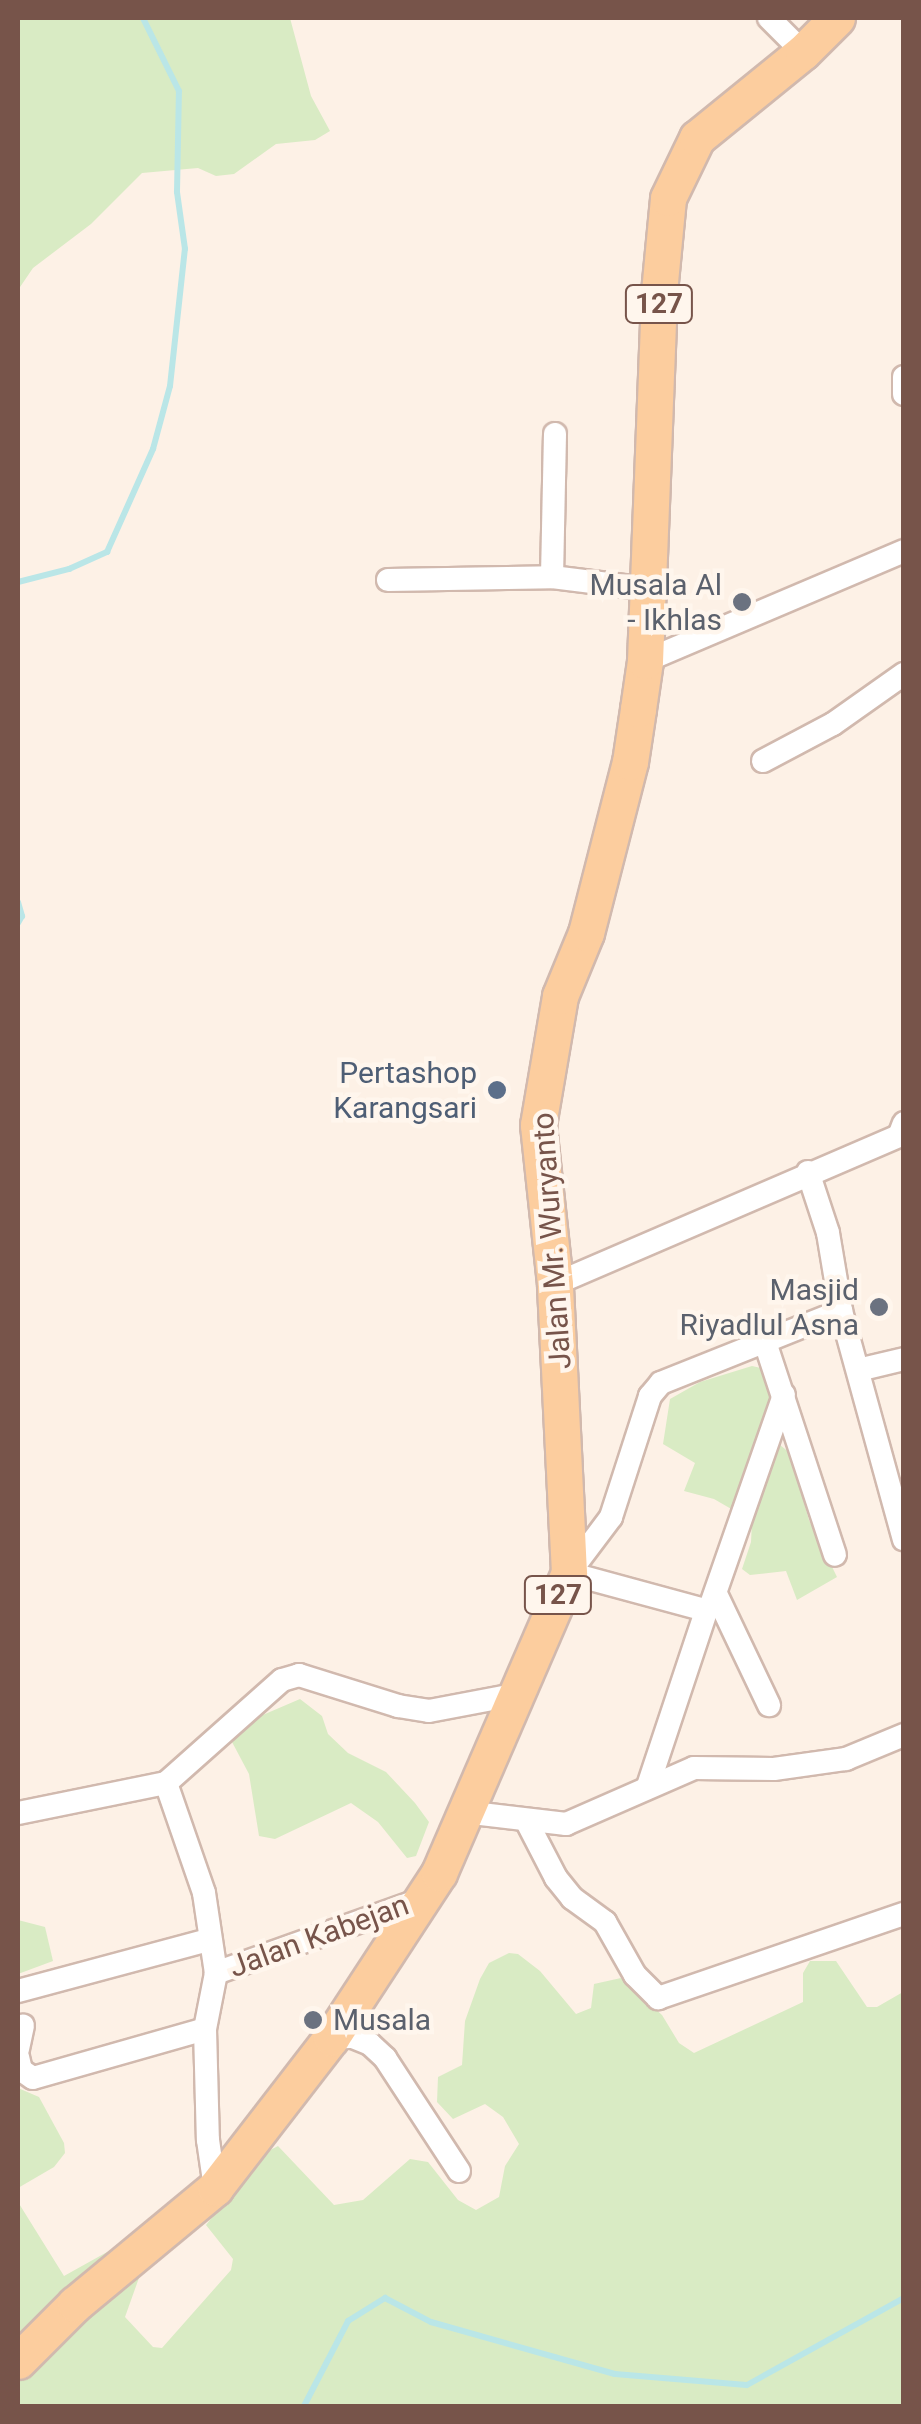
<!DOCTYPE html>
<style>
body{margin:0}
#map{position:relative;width:921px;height:2424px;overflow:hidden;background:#fdf1e6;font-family:Roboto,sans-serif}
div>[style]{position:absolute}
.green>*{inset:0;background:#d9ebc4}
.stream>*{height:6px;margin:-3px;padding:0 3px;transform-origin:3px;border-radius:3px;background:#bae6e7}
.roads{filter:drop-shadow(2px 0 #d1b9ae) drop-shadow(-2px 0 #d1b9ae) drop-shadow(0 2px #d1b9ae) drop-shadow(0 -2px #d1b9ae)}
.minor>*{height:22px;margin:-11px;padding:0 11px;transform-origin:11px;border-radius:11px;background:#fff}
.primary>*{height:35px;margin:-17.5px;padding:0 17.5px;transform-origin:17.5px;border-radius:17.5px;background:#fccd9e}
.dots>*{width:28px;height:28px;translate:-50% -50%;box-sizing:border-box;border:5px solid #fff6ed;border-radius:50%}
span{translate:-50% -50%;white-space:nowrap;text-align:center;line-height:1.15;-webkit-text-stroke:9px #fff6ed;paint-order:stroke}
.shield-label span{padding:2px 8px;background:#fff6ed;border:2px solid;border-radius:8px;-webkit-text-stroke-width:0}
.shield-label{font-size:28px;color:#77544a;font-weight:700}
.worship-label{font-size:30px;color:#5b616d}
.right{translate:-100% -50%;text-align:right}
.left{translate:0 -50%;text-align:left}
.service-label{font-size:30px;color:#4e5e75}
.street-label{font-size:30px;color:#77544a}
.frame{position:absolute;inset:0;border:20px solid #77544a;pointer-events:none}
</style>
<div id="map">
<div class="green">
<div style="clip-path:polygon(18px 18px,290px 18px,311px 96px,330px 131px,315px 140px,276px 144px,234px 174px,216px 176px,198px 168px,142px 173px,91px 224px,33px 268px,18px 290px)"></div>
<div style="clip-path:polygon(752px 1366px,761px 1368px,765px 1376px,780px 1445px,790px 1453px,809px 1520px,837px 1577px,797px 1600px,786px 1571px,750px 1575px,742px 1569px,751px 1542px,752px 1521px,714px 1499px,684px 1491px,695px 1463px,663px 1444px,670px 1399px,700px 1382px)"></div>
<div style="clip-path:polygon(300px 1699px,322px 1716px,328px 1734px,348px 1753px,386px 1772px,415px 1803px,429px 1822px,416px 1856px,407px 1858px,378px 1822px,351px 1803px,275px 1839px,259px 1836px,249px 1774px,232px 1742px,242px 1724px)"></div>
<div style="clip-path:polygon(18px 1920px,45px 1927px,53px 1961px,18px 1974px)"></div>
<div style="clip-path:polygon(509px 1953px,518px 1954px,540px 1971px,576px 2014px,591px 2008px,594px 1984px,621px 1978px,662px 2015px,679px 2043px,694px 2053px,803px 2002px,803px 1973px,810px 1961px,836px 1961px,867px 2007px,877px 2007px,903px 1992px,903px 2406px,18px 2406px,18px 2202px,64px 2276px,152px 2227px,171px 2246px,140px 2275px,125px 2317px,153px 2347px,162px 2348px,231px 2270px,233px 2259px,206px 2225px,261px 2155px,278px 2146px,334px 2205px,363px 2200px,410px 2159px,428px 2162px,458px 2200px,476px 2210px,499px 2197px,505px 2166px,519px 2144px,503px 2117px,485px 2104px,453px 2119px,437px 2102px,438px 2077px,462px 2065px,465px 2021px,480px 1979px,489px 1963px)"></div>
<div style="clip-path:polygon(18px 2088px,39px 2097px,64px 2143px,65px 2153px,54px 2167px,18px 2188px)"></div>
</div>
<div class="stream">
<div style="left:18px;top:582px;width:53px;rotate:-14.3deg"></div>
<div style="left:69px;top:569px;width:42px;rotate:-24.1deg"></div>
<div style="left:107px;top:552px;width:113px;rotate:-65.9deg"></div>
<div style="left:153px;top:449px;width:65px;rotate:-74.9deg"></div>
<div style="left:170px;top:386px;width:138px;rotate:-83.8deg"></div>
<div style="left:185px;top:249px;width:58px;rotate:-98deg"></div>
<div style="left:177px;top:192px;width:101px;rotate:-88.9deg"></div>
<div style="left:179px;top:91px;width:81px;rotate:-116.3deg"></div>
<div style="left:18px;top:902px;width:15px;rotate:74deg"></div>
<div style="left:22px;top:916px;width:8px;rotate:120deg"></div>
<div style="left:304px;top:2406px;width:96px;rotate:-62.6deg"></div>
<div style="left:348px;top:2321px;width:44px;rotate:-31.9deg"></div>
<div style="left:385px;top:2298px;width:52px;rotate:27.6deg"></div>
<div style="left:431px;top:2322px;width:191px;rotate:15.8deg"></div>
<div style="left:615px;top:2374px;width:132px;rotate:4.8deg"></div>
<div style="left:747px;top:2385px;width:179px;rotate:-29deg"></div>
</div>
<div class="roads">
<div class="minor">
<div style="left:769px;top:18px;width:48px;rotate:45deg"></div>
<div style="left:904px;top:377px;width:17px;rotate:90deg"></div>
<div style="left:552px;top:577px;width:143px;rotate:-88.8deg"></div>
<div style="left:388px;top:580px;width:164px;rotate:-1deg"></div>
<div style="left:552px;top:577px;width:97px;rotate:7.1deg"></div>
<div style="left:645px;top:661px;width:281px;rotate:-23deg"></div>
<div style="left:763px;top:761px;width:79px;rotate:-27.9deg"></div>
<div style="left:833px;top:724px;width:87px;rotate:-35.2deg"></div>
<div style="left:808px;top:1172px;width:64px;rotate:71.8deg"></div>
<div style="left:828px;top:1233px;width:79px;rotate:80.5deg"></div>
<div style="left:841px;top:1311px;width:237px;rotate:74.6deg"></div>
<div style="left:555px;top:1284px;width:374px;rotate:-23.3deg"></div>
<div style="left:899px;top:1136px;width:14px;rotate:-69deg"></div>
<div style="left:764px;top:1339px;width:227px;rotate:71.8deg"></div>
<div style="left:858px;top:1370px;width:47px;rotate:-13.4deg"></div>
<div style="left:784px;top:1395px;width:225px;rotate:109.2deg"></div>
<div style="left:710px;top:1608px;width:5px;rotate:158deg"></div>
<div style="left:705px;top:1610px;width:141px;rotate:-164.8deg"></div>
<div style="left:569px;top:1573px;width:70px;rotate:-53.1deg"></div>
<div style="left:611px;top:1517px;width:127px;rotate:-72.1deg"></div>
<div style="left:650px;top:1396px;width:17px;rotate:-50deg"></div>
<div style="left:661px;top:1383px;width:194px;rotate:-21.8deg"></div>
<div style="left:717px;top:1596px;width:121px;rotate:64.5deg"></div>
<div style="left:166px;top:1783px;width:116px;rotate:70.9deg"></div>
<div style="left:204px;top:1893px;width:81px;rotate:81.5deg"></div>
<div style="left:216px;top:1973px;width:57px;rotate:101.1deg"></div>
<div style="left:205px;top:2029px;width:111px;rotate:88.5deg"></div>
<div style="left:208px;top:2140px;width:49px;rotate:81.7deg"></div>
<div style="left:648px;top:1786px;width:187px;rotate:-71.6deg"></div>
<div style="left:464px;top:1812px;width:103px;rotate:6.7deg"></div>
<div style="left:566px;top:1824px;width:140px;rotate:-23.6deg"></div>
<div style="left:694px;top:1768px;width:80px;rotate:0.7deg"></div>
<div style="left:774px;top:1769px;width:73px;rotate:-7.9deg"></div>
<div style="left:846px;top:1759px;width:63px;rotate:-22.5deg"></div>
<div style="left:18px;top:1813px;width:151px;rotate:-11.5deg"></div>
<div style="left:166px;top:1783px;width:155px;rotate:-41.6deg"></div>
<div style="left:282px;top:1680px;width:18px;rotate:-16deg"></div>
<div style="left:299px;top:1675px;width:104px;rotate:17.4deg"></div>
<div style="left:398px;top:1706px;width:31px;rotate:9deg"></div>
<div style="left:429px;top:1711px;width:86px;rotate:-10.7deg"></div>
<div style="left:527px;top:1822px;width:63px;rotate:62.6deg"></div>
<div style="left:556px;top:1878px;width:26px;rotate:51deg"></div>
<div style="left:572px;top:1898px;width:41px;rotate:36deg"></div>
<div style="left:605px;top:1922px;width:61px;rotate:60.5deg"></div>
<div style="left:635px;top:1975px;width:33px;rotate:45deg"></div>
<div style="left:658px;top:1998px;width:260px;rotate:-18.9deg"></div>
<div style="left:216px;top:1973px;width:217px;rotate:-19.7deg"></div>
<div style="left:18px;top:1991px;width:198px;rotate:-15deg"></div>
<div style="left:331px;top:2038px;width:22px;rotate:-3deg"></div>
<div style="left:353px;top:2037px;width:18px;rotate:22deg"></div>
<div style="left:370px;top:2044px;width:21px;rotate:43deg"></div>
<div style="left:385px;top:2058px;width:135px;rotate:56.8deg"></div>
<div style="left:18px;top:2049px;width:24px;rotate:-78deg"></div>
<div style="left:18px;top:2057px;width:13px;rotate:77deg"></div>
<div style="left:21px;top:2070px;width:14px;rotate:34deg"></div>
<div style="left:33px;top:2078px;width:179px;rotate:-15.9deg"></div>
</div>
<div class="primary">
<div style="left:18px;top:2361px;width:81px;rotate:-45deg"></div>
<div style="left:75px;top:2304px;width:182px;rotate:-39.6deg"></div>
<div style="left:215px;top:2188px;width:190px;rotate:-52.3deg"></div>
<div style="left:331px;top:2038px;width:197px;rotate:-56.8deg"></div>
<div style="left:439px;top:1873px;width:327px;rotate:-66.6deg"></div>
<div style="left:569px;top:1573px;width:289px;rotate:-92.8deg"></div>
<div style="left:555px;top:1284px;width:160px;rotate:-96.1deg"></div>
<div style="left:538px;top:1125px;width:131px;rotate:-80.3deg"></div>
<div style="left:560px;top:996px;width:68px;rotate:-67.6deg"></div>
<div style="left:586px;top:933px;width:177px;rotate:-75.6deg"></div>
<div style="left:630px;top:762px;width:54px;rotate:-81.4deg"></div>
<div style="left:638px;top:709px;width:49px;rotate:-81.7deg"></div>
<div style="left:645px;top:661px;width:369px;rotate:-87.8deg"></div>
<div style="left:659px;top:292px;width:94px;rotate:-84.5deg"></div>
<div style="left:668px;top:198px;width:67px;rotate:-64.2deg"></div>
<div style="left:697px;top:138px;width:136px;rotate:-39.1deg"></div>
<div style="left:803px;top:52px;width:48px;rotate:-45deg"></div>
</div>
</div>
<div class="dots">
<div style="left:742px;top:602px;background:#6b7280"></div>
<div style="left:497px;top:1090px;background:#5c6f8a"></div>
<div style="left:879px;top:1307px;background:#6b7280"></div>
<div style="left:313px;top:2020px;background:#6b7280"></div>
</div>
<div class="shield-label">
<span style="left:659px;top:304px">127</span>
<span style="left:558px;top:1595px">127</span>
</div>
<div class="worship-label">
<span class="right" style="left:722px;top:602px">Musala Al<br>- Ikhlas</span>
<span class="right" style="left:859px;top:1307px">Masjid<br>Riyadlul Asna</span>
<span class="left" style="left:333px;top:2020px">Musala</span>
</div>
<div class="service-label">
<span class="right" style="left:477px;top:1090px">Pertashop<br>Karangsari</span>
</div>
<div class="street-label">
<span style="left:552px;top:1241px;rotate:-94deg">Jalan Mr. Wuryanto</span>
<span style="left:319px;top:1936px;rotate:-20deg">Jalan Kabejan</span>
</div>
<div class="frame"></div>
</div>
